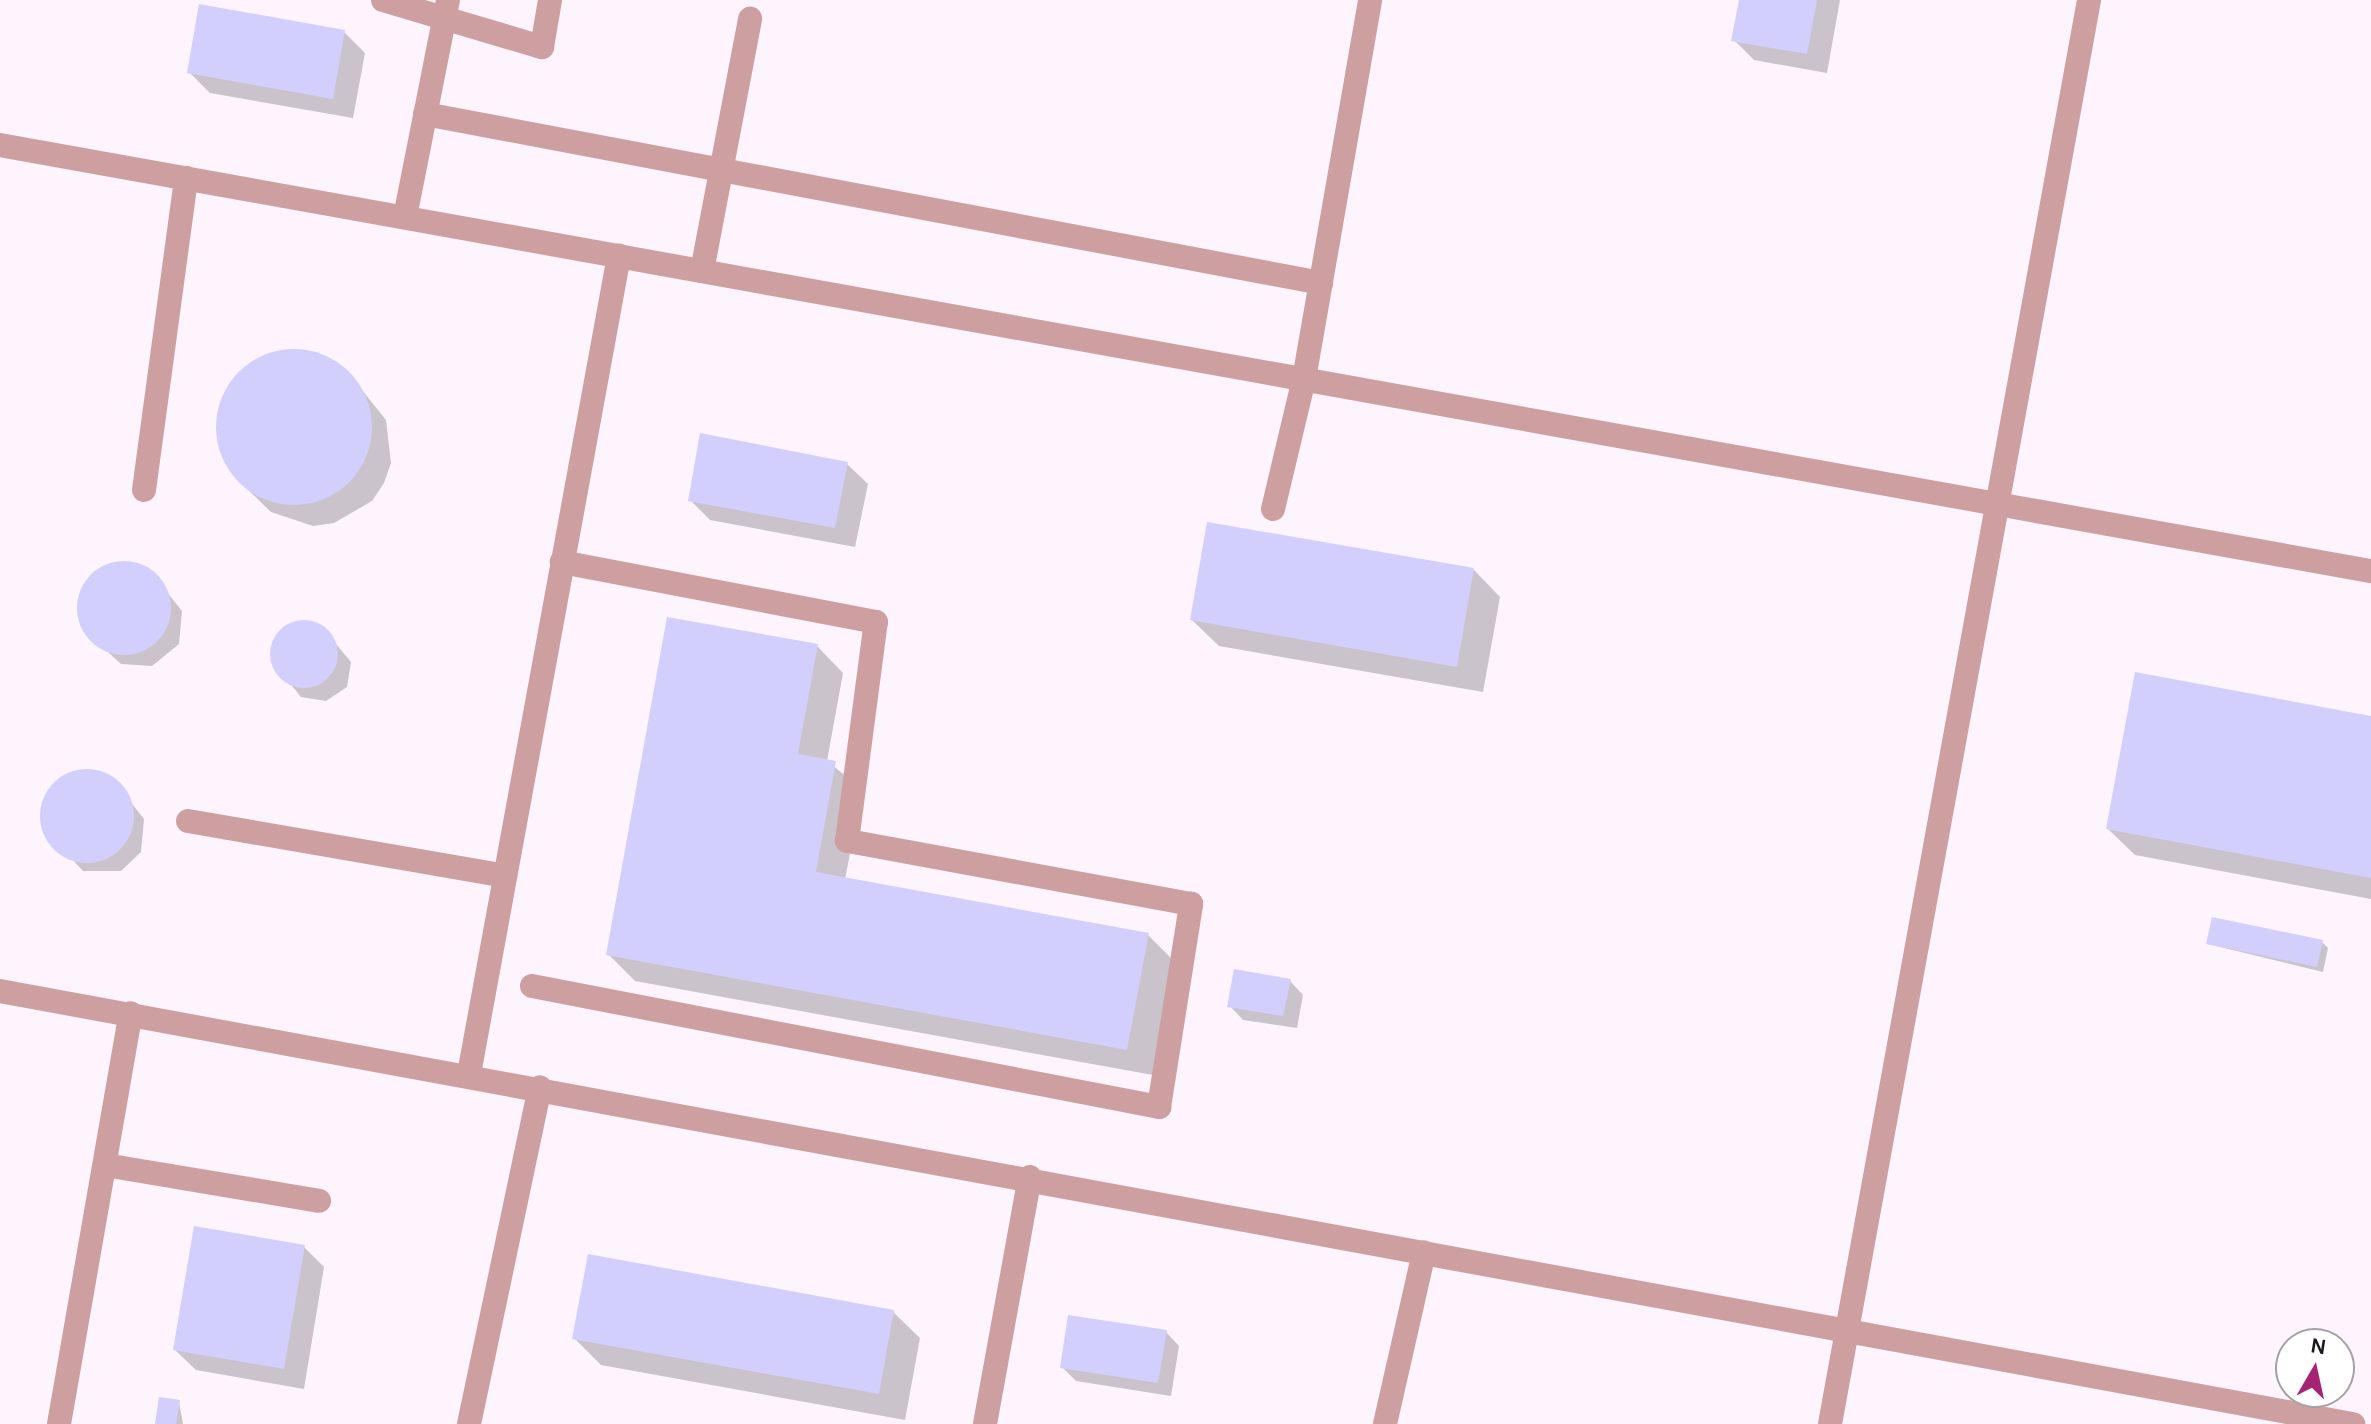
<!DOCTYPE html>
<style>
body{margin:0}
#map{position:relative;width:2371px;height:1424px;overflow:hidden;background:#fdf4fe;font-family:Karla,sans-serif}
div>[style]{position:absolute}
.shadow>*{inset:0;background:#0003}
.building>*{inset:0;background:#d3cffd}
.round{border-radius:50%}
.lane>*{height:24px;margin:-12px;padding:0 12px;transform-origin:12px;border-radius:12px;background:#ce9fa1}
span{translate:-50% -50%;white-space:nowrap;text-align:center;line-height:1.15;-webkit-text-stroke:6px #fff;paint-order:stroke}
.north{position:absolute;left:2275px;top:1328px;width:80px;height:80px;box-sizing:border-box;background:#fff;border:2px solid #a5a2a5;border-radius:50%;rotate:9deg;font-size:22px;font-weight:700;line-height:32px;text-align:center;color:#1e161f}
.north::after{content:'';display:block;margin:auto;width:28px;height:36px;background:#a42473;clip-path:polygon(50% 0,100% 100%,50% 72%,0 100%)}
</style>
<div id="map">
<div class="shadow">
<div style="clip-path:polygon(1741px 0,1840px 0,1827px 73px,1754px 60px,1734px 40px)"></div>
<div style="clip-path:polygon(344px 32px,365px 53px,353px 118px,210px 93px,189px 72px)"></div>
<div style="clip-path:polygon(275px 353px,318px 355px,354px 380px,386px 420px,391px 463px,384px 483px,372px 501px,334px 523px,313px 526px,271px 512px,234px 476px,217px 436px,225px 393px,237px 375px)"></div>
<div style="clip-path:polygon(847px 464px,868px 484px,855px 547px,710px 520px,690px 500px)"></div>
<div style="clip-path:polygon(115px 563px,147px 567px,182px 611px,179px 644px,152px 666px,121px 664px,86px 632px,81px 596px,86px 582px)"></div>
<div style="clip-path:polygon(1474px 570px,1500px 597px,1483px 692px,1219px 646px,1192px 620px)"></div>
<div style="clip-path:polygon(297px 622px,322px 627px,351px 662px,347px 687px,326px 701px,301px 697px,272px 661px,276px 637px)"></div>
<div style="clip-path:polygon(817px 646px,843px 673px,827px 761px,862px 789px,845px 880px,1148px 935px,1174px 961px,1153px 1075px,635px 981px,608px 954px)"></div>
<div style="clip-path:polygon(2371px 718px,2371px 899px,2135px 855px,2108px 829px)"></div>
<div style="clip-path:polygon(78px 771px,110px 776px,144px 819px,141px 852px,121px 871px,83px 871px,45px 830px,49px 791px)"></div>
<div style="clip-path:polygon(2322px 942px,2328px 948px,2323px 972px,2208px 944px)"></div>
<div style="clip-path:polygon(1290px 981px,1303px 995px,1297px 1028px,1243px 1020px,1230px 1006px)"></div>
<div style="clip-path:polygon(304px 1247px,324px 1267px,304px 1389px,196px 1370px,175px 1350px)"></div>
<div style="clip-path:polygon(893px 1312px,920px 1338px,905px 1420px,601px 1365px,574px 1338px)"></div>
<div style="clip-path:polygon(1166px 1332px,1179px 1346px,1171px 1396px,1076px 1381px,1062px 1367px)"></div>
<div style="clip-path:polygon(179px 1402px,183px 1424px,157px 1424px)"></div>
</div>
<div class="building">
<div style="clip-path:polygon(1739px 0,1817px 0,1807px 54px,1731px 41px)"></div>
<div style="clip-path:polygon(199px 4px,345px 30px,333px 99px,187px 73px)"></div>
<div class="round" style="left:216px;top:349px;width:156px;height:156px"></div>
<div style="clip-path:polygon(700px 433px,848px 462px,835px 528px,688px 501px)"></div>
<div style="clip-path:polygon(1207px 522px,1474px 568px,1457px 667px,1190px 620px)"></div>
<div class="round" style="left:77px;top:561px;width:94px;height:94px"></div>
<div style="clip-path:polygon(667px 617px,818px 644px,798px 754px,836px 761px,816px 872px,1149px 933px,1127px 1050px,606px 955px)"></div>
<div class="round" style="left:270px;top:620px;width:68px;height:68px"></div>
<div style="clip-path:polygon(2135px 672px,2371px 716px,2371px 878px,2106px 829px)"></div>
<div class="round" style="left:40px;top:769px;width:94px;height:94px"></div>
<div style="clip-path:polygon(2212px 917px,2323px 940px,2317px 967px,2206px 944px)"></div>
<div style="clip-path:polygon(1234px 969px,1291px 979px,1283px 1016px,1227px 1007px)"></div>
<div style="clip-path:polygon(194px 1226px,305px 1245px,284px 1369px,173px 1350px)"></div>
<div style="clip-path:polygon(588px 1254px,894px 1310px,879px 1394px,572px 1339px)"></div>
<div style="clip-path:polygon(1068px 1315px,1167px 1330px,1158px 1383px,1060px 1368px)"></div>
<div style="clip-path:polygon(159px 1397px,180px 1400px,176px 1424px,155px 1424px)"></div>
</div>
<div class="lane">
<div style="left:383px;top:0;width:166px;rotate:16.5deg"></div>
<div style="left:542px;top:47px;width:48px;rotate:-80.3deg"></div>
<div style="left:425px;top:114px;width:912px;rotate:10.68deg"></div>
<div style="left:0;top:145px;width:2409px;rotate:10.19deg"></div>
<div style="left:405px;top:217px;width:221px;rotate:-78.8deg"></div>
<div style="left:702px;top:271px;width:257px;rotate:-79.2deg"></div>
<div style="left:144px;top:490px;width:315px;rotate:-82.3deg"></div>
<div style="left:1273px;top:509px;width:134px;rotate:-76.6deg"></div>
<div style="left:1304px;top:379px;width:385px;rotate:-80.1deg"></div>
<div style="left:188px;top:821px;width:322px;rotate:9.8deg"></div>
<div style="left:532px;top:986px;width:639px;rotate:10.92deg"></div>
<div style="left:1159px;top:1107px;width:206px;rotate:-81deg"></div>
<div style="left:1191px;top:904px;width:350px;rotate:-169.6deg"></div>
<div style="left:847px;top:841px;width:221px;rotate:-82.5deg"></div>
<div style="left:876px;top:622px;width:320px;rotate:-169.2deg"></div>
<div style="left:0;top:991px;width:2393px;rotate:10.43deg"></div>
<div style="left:469px;top:1074px;width:832px;rotate:-79.61deg"></div>
<div style="left:105px;top:1165px;width:217px;rotate:9.5deg"></div>
<div style="left:59px;top:1424px;width:417px;rotate:-80.1deg"></div>
<div style="left:469px;top:1424px;width:344px;rotate:-78.1deg"></div>
<div style="left:985px;top:1424px;width:251px;rotate:-79.7deg"></div>
<div style="left:1385px;top:1424px;width:176px;rotate:-77.2deg"></div>
<div style="left:1830px;top:1424px;width:1447px;rotate:-79.69deg"></div>
</div>
<div class="north">N</div>
</div>
